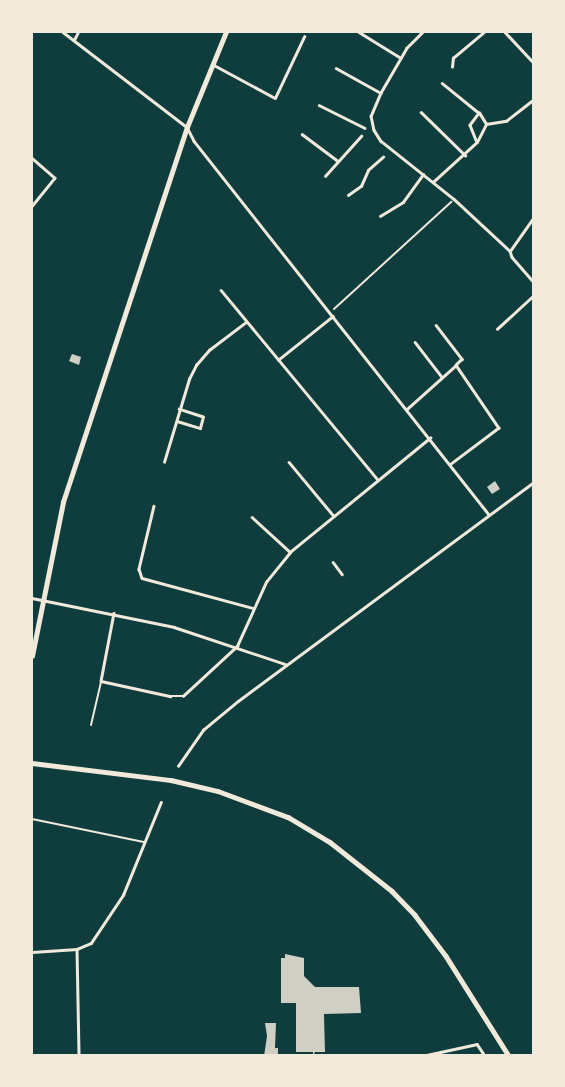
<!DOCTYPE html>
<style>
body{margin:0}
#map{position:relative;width:565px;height:1087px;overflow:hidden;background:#0f3d3e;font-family:Mulish,sans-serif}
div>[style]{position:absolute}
.building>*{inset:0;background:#cfcfc3}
.path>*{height:2px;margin:-1px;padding:0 1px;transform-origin:1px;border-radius:1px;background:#f1e9da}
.service>*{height:2px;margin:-1px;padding:0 1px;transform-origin:1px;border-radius:1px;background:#f1e9da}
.minor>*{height:2.5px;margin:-1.25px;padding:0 1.25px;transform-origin:1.25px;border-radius:1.25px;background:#f1e9da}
.secondary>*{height:4.5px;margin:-2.25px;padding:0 2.25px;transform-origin:2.25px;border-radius:2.25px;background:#f1e9da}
.primary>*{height:4.5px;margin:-2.25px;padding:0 2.25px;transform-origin:2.25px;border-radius:2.25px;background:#f1e9da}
span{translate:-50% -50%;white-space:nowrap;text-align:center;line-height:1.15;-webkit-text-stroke:5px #f1e9da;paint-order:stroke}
.frame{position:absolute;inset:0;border:33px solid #f1e9da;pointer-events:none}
</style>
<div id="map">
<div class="building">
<div style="clip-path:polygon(72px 354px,81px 357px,79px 365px,69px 361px)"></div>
<div style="clip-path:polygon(495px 481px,500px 489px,492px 494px,487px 487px)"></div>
<div style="clip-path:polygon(285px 954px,304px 958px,304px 976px,315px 987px,359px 987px,361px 1013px,324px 1014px,325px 1052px,315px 1052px,313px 1056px,313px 1052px,296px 1052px,296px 1003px,281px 1003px,281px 958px,285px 958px)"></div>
<div style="clip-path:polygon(265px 1023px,276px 1023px,275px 1048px,278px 1048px,278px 1056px,264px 1056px,267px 1036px)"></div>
</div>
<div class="path">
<div style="left:334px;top:309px;width:159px;rotate:-42.4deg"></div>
</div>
<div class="service">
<div style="left:91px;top:725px;width:44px;rotate:-76.9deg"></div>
<div style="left:32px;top:819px;width:114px;rotate:11.6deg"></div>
</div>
<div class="minor">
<div style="left:63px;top:32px;width:156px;rotate:37.5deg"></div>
<div style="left:187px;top:127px;width:16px;rotate:63deg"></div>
<div style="left:194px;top:141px;width:476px;rotate:51.7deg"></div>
<div style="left:359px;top:32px;width:49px;rotate:31.8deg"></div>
<div style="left:423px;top:32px;width:23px;rotate:135deg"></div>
<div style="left:407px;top:48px;width:52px;rotate:120deg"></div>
<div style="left:381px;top:93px;width:25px;rotate:113deg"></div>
<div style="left:371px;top:116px;width:14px;rotate:78deg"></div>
<div style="left:374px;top:130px;width:13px;rotate:58deg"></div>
<div style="left:381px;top:141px;width:93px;rotate:38.5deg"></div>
<div style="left:454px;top:199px;width:76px;rotate:42.9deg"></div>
<div style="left:510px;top:251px;width:6px;rotate:72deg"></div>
<div style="left:512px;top:257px;width:33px;rotate:49deg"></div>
<div style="left:505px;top:32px;width:42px;rotate:46.9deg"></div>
<div style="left:74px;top:40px;width:9px;rotate:-63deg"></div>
<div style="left:214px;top:65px;width:69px;rotate:28.4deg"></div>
<div style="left:275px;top:98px;width:68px;rotate:-64.6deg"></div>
<div style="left:452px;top:67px;width:9px;rotate:-84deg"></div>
<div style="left:453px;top:58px;width:40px;rotate:-40deg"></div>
<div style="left:336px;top:68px;width:51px;rotate:29.1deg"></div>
<div style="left:442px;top:83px;width:48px;rotate:39deg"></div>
<div style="left:319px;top:105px;width:51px;rotate:26.6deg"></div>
<div style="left:421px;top:112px;width:62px;rotate:44.3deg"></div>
<div style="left:486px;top:124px;width:20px;rotate:-9deg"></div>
<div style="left:506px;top:121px;width:36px;rotate:-38deg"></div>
<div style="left:302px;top:134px;width:45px;rotate:36.9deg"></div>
<div style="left:32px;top:158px;width:30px;rotate:41deg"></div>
<div style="left:55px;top:178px;width:36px;rotate:129deg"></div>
<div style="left:325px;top:176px;width:54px;rotate:-48deg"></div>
<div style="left:433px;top:182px;width:59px;rotate:-42.3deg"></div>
<div style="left:477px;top:142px;width:20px;rotate:-63deg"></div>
<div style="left:486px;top:124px;width:13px;rotate:-122deg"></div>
<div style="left:479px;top:113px;width:15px;rotate:127deg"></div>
<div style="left:470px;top:125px;width:18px;rotate:68deg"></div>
<div style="left:348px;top:195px;width:16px;rotate:-35deg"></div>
<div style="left:361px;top:186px;width:17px;rotate:-66deg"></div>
<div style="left:368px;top:170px;width:20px;rotate:-41deg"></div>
<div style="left:380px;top:216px;width:27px;rotate:-31deg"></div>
<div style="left:403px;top:202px;width:34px;rotate:-54deg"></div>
<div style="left:510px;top:251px;width:42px;rotate:-54.8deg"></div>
<div style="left:221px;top:290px;width:246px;rotate:50.4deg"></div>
<div style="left:436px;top:325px;width:43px;rotate:52.6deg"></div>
<div style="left:462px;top:359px;width:8px;rotate:135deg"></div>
<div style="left:497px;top:329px;width:50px;rotate:-42.6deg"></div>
<div style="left:415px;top:342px;width:44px;rotate:52.4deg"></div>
<div style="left:278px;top:360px;width:70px;rotate:-38.7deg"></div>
<div style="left:407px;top:409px;width:66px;rotate:-41.9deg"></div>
<div style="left:456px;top:365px;width:76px;rotate:55.7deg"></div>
<div style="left:499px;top:428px;width:60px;rotate:143.1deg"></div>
<div style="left:177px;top:421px;width:24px;rotate:17deg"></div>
<div style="left:200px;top:428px;width:11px;rotate:-75deg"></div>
<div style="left:203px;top:417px;width:25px;rotate:-162deg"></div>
<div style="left:164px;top:462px;width:87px;rotate:-73.2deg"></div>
<div style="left:189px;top:379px;width:16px;rotate:-63deg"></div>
<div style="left:196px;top:365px;width:20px;rotate:-49deg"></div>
<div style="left:209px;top:350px;width:46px;rotate:-37.1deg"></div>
<div style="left:289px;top:462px;width:69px;rotate:50.3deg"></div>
<div style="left:154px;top:506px;width:65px;rotate:103.4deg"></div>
<div style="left:139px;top:569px;width:9px;rotate:72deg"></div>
<div style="left:142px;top:578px;width:115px;rotate:15.1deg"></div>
<div style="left:252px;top:517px;width:52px;rotate:42.6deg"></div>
<div style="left:333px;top:562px;width:15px;rotate:53deg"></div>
<div style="left:32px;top:598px;width:145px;rotate:11.5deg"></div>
<div style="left:174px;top:627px;width:117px;rotate:18.4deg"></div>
<div style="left:114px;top:613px;width:69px;rotate:100.8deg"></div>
<div style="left:101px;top:681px;width:71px;rotate:12.3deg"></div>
<div style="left:170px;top:696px;width:13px"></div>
<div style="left:183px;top:696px;width:74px;rotate:-42.8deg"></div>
<div style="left:237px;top:646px;width:70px;rotate:-65.6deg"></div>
<div style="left:266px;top:582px;width:38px;rotate:-51deg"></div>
<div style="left:290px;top:552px;width:181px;rotate:-39.2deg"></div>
<div style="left:178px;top:766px;width:44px;rotate:-55.2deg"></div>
<div style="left:203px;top:730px;width:45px;rotate:-39.6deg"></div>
<div style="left:238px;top:701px;width:368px;rotate:-36.5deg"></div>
<div style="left:77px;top:949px;width:107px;rotate:88.9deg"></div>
<div style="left:32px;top:952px;width:45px;rotate:-3.8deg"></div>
<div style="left:77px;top:949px;width:15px;rotate:-23deg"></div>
<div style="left:91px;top:943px;width:58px;rotate:-56.3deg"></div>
<div style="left:123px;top:895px;width:100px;rotate:-67.8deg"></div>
<div style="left:422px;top:1056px;width:56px;rotate:-12.3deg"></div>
<div style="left:477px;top:1044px;width:11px;rotate:56deg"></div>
</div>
<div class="secondary">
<div style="left:32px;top:763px;width:140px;rotate:7deg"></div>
<div style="left:171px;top:780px;width:48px;rotate:13.2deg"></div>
<div style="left:218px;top:791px;width:75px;rotate:20.4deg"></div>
<div style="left:288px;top:817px;width:49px;rotate:30.8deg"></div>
<div style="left:330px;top:842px;width:79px;rotate:38.3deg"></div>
<div style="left:392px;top:891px;width:33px;rotate:46deg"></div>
<div style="left:415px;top:915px;width:51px;rotate:52.9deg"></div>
<div style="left:446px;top:956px;width:118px;rotate:57.8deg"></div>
</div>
<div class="primary">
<div style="left:32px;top:656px;width:157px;rotate:-78.6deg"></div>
<div style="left:63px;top:502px;width:395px;rotate:-71.7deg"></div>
<div style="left:187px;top:127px;width:103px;rotate:-67.7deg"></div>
</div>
<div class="frame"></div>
</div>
